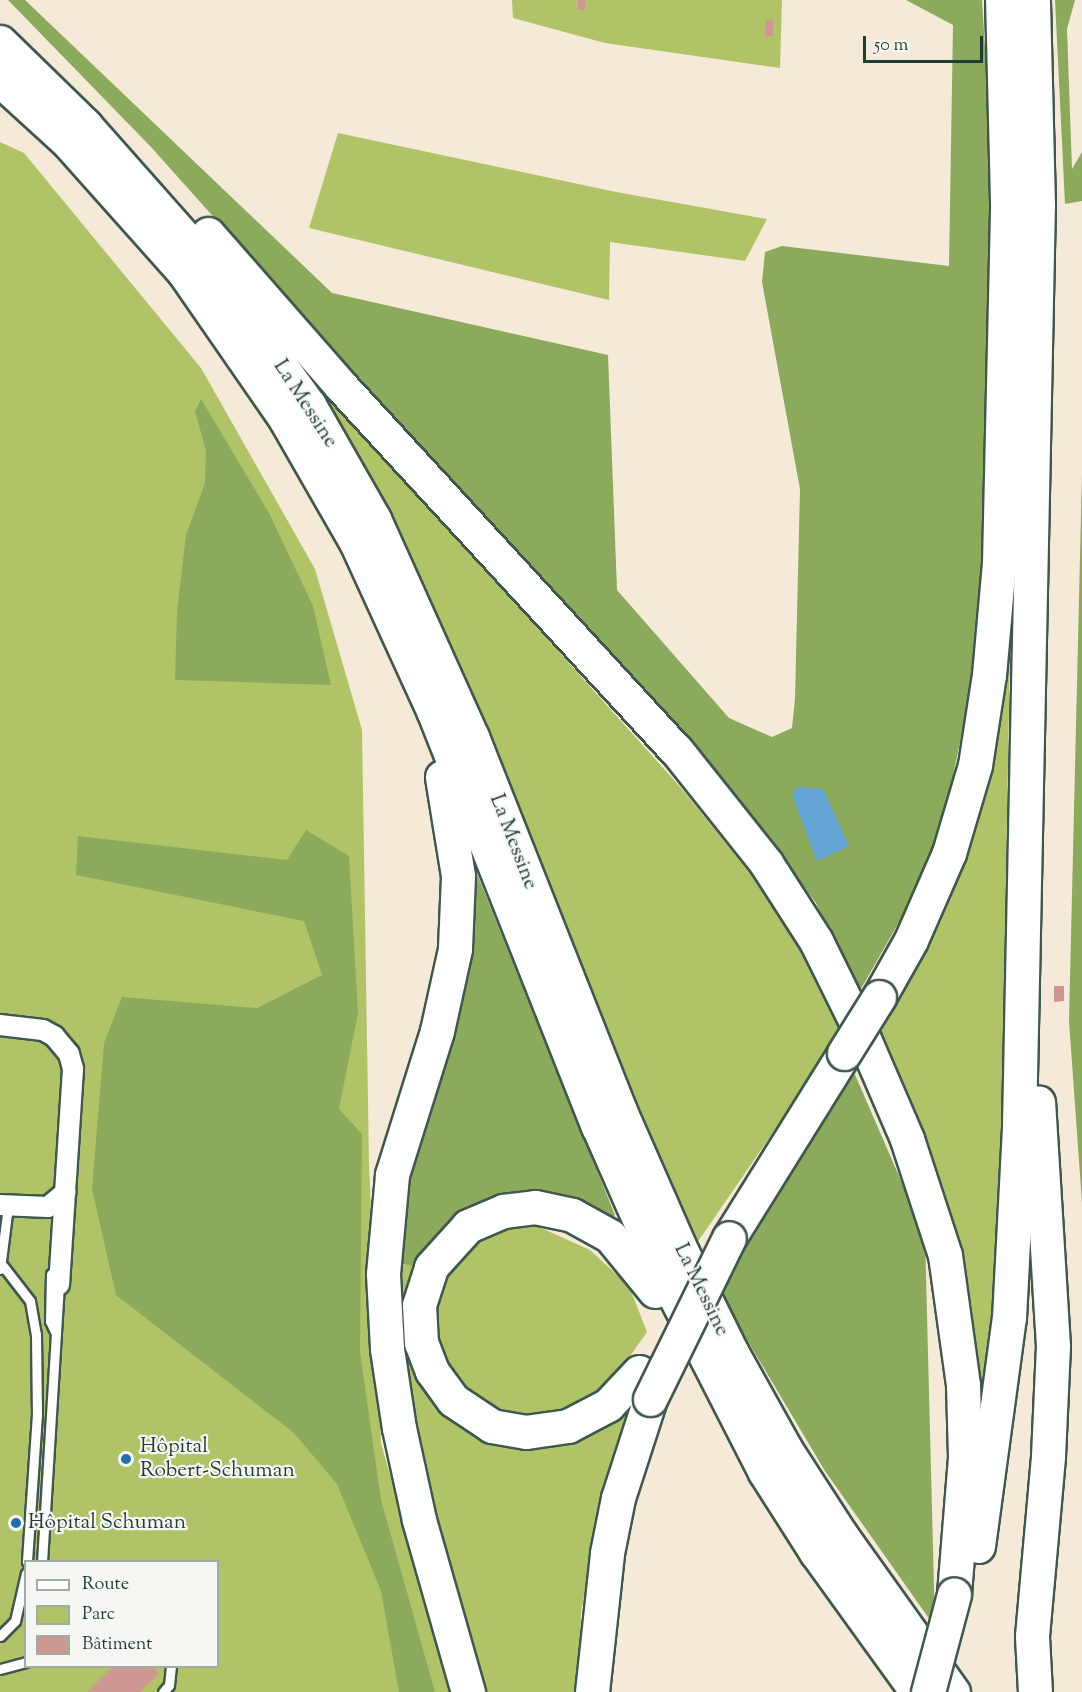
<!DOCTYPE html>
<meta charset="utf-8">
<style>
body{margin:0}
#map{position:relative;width:1082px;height:1692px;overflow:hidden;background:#f5e9d8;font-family:"Sorts Mill Goudy",serif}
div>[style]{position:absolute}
.green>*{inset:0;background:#b0c467}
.forest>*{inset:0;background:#8caa5c}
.water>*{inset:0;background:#63a5d7}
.building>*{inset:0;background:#ce9792}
.roads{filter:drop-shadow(2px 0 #3f574d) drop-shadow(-2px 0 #3f574d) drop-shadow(0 2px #3f574d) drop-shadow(0 -2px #3f574d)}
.service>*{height:9px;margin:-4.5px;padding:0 4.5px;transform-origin:4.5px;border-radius:4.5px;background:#fff}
.minor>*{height:20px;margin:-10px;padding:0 10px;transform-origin:10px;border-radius:10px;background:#fff}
.motorway>*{height:33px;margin:-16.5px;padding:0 16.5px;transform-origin:16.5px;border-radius:16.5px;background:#fff}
.bridges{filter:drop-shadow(2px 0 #3f574d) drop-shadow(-2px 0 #3f574d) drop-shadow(0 2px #3f574d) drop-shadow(0 -2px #3f574d)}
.motorway-bridge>*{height:33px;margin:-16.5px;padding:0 16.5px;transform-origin:16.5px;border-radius:16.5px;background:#fff}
.dots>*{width:16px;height:16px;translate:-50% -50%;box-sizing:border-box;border:3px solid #f6f6f2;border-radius:50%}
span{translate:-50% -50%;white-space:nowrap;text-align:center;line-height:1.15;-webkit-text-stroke:4.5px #f6f6f2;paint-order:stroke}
.street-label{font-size:21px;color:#1f3d34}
.poi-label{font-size:21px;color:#1f3d34}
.left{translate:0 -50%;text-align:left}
.legend{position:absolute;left:24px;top:1560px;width:195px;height:108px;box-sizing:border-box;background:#f6f6f2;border:2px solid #a0aca6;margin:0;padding:8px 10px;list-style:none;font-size:18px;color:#1f3d34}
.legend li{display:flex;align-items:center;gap:12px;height:30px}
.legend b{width:30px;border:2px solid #a0aca6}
.scale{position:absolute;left:863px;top:36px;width:120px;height:27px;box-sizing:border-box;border:3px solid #1f3d34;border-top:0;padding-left:8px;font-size:18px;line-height:21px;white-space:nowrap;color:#1f3d34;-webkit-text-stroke:4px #f6f6f2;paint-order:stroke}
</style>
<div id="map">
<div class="green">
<div style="clip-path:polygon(512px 0,782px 0,780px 68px,605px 43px,513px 18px)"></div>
<div style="clip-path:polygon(338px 133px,616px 192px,767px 219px,745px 261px,610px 242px,609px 300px,309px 228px)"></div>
<div style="clip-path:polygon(evenodd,0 142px,24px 153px,201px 368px,315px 569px,362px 730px,369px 1164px,381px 1443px,451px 1692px,0 1692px,0 142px,26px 1562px,218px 1562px,218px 1666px,26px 1666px,26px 1562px)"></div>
<div style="clip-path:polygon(294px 356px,681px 788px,778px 908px,842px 1032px,697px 1243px,522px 831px)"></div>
<div style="clip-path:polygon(1011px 597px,999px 1264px,977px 1455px,972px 1306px,878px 1036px,894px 1005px)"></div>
<div style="clip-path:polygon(528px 1222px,590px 1250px,629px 1286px,647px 1332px,609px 1386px,569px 1413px,496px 1417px,469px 1401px,432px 1342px,438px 1280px,477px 1235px)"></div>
<div style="clip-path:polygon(393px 1261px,418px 1268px,411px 1293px,480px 1433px,637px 1393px,602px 1501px,581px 1612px,579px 1692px,479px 1692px,409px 1425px)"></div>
</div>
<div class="forest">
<div style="clip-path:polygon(8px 0,25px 0,332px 293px,608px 355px,617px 590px,729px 718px,772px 737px,792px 728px,795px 699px,800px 489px,762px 282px,765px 252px,782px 246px,949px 266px,953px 25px,906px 0,982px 0,992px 158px,987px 612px,943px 824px,915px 894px,858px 994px,816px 903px,750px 817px,151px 147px)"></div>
<div style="clip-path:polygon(1055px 0,1075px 0,1067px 29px,1072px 169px,1082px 152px,1082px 201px,1065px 204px)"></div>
<div style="clip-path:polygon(201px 399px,269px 513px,313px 606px,331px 685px,175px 680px,177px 611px,186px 535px,205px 483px,206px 451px,195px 411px)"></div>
<div style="clip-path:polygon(1082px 473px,1082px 1203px,1069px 1021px)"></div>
<div style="clip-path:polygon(306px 830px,349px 856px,358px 1013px,339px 1109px,362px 1134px,360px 1352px,381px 1500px,435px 1692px,399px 1692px,381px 1591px,337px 1484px,294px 1433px,116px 1295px,92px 1189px,104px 1043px,122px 997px,257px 1008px,322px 975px,304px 921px,76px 875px,78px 836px,287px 860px)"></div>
<div style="clip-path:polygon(465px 844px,615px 1215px,603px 1224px,541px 1199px,418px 1268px,393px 1261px)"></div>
<div style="clip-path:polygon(853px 1070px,925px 1236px,935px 1627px,825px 1471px,715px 1286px,756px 1211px)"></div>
</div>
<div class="water">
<div style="clip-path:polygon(796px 787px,823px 789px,849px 846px,817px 861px,793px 797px)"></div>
</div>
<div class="building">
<div style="clip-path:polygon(578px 0,585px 0,585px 10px,578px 10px)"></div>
<div style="clip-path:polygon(766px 19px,773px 20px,773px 36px,765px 36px)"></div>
<div style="clip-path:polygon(1054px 986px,1064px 986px,1064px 1001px,1054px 1002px)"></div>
<div style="clip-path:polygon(113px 1666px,152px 1666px,159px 1674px,140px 1692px,87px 1692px)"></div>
</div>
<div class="roads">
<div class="service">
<div style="left:3px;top:1266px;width:44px;rotate:52.4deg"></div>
<div style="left:30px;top:1301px;width:34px;rotate:80deg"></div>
<div style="left:36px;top:1334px;width:80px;rotate:89.3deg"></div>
<div style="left:37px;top:1414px;width:148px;rotate:93.9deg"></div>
<div style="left:0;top:1269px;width:64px;rotate:-82.8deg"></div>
<div style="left:51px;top:1274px;width:47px;rotate:91.2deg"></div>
<div style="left:50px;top:1321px;width:14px;rotate:65deg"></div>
<div style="left:42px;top:1562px;width:278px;rotate:-86.5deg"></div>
<div style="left:0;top:1636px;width:21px;rotate:-45deg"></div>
<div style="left:15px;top:1621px;width:49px;rotate:-77.1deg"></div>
<div style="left:0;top:1669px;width:27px;rotate:-15deg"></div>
<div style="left:163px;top:1692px;width:9px;rotate:-49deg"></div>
<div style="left:169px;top:1685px;width:19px;rotate:-84deg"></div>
</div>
<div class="minor">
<div style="left:0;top:1025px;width:43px;rotate:6.6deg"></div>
<div style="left:43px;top:1030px;width:13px;rotate:29deg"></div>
<div style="left:54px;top:1036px;width:23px;rotate:50deg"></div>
<div style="left:69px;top:1054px;width:16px;rotate:75deg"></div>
<div style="left:73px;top:1069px;width:216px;rotate:93.7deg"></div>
<div style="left:0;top:1205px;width:48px;rotate:2.4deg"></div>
<div style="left:48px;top:1207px;width:23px;rotate:-40deg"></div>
</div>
<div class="motorway">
<div style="left:0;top:42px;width:119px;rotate:44.3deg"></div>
<div style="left:85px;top:125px;width:175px;rotate:48.5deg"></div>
<div style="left:201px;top:256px;width:184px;rotate:54.1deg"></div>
<div style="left:309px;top:405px;width:131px;rotate:60.3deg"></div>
<div style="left:374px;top:519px;width:239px;rotate:65.8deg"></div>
<div style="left:472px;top:737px;width:402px;rotate:68.4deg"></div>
<div style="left:620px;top:1111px;width:154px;rotate:66.3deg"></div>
<div style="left:682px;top:1252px;width:113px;rotate:63.7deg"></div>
<div style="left:732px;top:1353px;width:111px;rotate:60.9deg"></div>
<div style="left:786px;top:1450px;width:101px;rotate:57.1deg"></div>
<div style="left:841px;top:1535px;width:193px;rotate:54.5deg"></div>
<div style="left:0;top:80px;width:92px;rotate:42.4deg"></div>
<div style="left:68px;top:142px;width:173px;rotate:48.3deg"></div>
<div style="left:183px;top:271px;width:181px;rotate:55.3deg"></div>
<div style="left:286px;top:420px;width:141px;rotate:60.2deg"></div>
<div style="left:356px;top:542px;width:185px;rotate:65.4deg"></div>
<div style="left:433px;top:710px;width:448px;rotate:68.4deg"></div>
<div style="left:598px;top:1126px;width:150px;rotate:66.3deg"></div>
<div style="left:658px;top:1263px;width:235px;rotate:62.9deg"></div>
<div style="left:765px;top:1472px;width:95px;rotate:57.5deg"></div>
<div style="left:816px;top:1552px;width:173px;rotate:54.2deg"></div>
<div style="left:208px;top:234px;width:202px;rotate:48.8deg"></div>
<div style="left:341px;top:386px;width:496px;rotate:47.4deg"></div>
<div style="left:677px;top:751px;width:143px;rotate:51.5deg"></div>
<div style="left:766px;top:863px;width:93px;rotate:57.3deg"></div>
<div style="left:816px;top:941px;width:102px;rotate:63.7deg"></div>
<div style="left:861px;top:1032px;width:116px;rotate:66.7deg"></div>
<div style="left:907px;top:1139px;width:122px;rotate:71.9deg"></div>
<div style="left:945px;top:1255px;width:131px;rotate:82.1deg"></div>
<div style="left:963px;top:1385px;width:72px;rotate:88.4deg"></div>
<div style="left:965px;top:1457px;width:137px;rotate:94.6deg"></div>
<div style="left:442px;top:777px;width:100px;rotate:80.8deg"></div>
<div style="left:458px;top:876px;width:73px;rotate:92.4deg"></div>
<div style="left:455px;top:949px;width:84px;rotate:102.4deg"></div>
<div style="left:437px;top:1031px;width:151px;rotate:107.4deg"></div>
<div style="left:392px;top:1175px;width:99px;rotate:95.2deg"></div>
<div style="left:383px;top:1274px;width:75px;rotate:86.9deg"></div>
<div style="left:387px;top:1349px;width:80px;rotate:81.4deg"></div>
<div style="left:399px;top:1428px;width:94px;rotate:77.7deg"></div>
<div style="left:419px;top:1520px;width:179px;rotate:74.1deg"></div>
<div style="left:879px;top:997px;width:65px;rotate:-60.7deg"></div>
<div style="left:911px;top:940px;width:95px;rotate:-66.4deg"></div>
<div style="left:949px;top:853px;width:92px;rotate:-73.5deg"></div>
<div style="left:975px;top:765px;width:91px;rotate:-81.2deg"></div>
<div style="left:989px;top:675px;width:112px;rotate:-84.9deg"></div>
<div style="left:999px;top:563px;width:362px;rotate:-88.7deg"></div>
<div style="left:1007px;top:201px;width:201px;rotate:-91.4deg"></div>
<div style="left:729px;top:1238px;width:218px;rotate:-58.1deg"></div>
<div style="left:639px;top:1372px;width:45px;rotate:133.2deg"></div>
<div style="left:608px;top:1405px;width:45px;rotate:152.3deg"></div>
<div style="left:568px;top:1426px;width:42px;rotate:171.9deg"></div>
<div style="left:526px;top:1432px;width:35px;rotate:-170deg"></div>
<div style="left:492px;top:1426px;width:47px;rotate:-146.3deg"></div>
<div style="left:453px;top:1400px;width:36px;rotate:-126deg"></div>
<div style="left:432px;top:1371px;width:30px;rotate:-111deg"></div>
<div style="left:421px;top:1343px;width:38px;rotate:-93deg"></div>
<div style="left:419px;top:1305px;width:40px;rotate:-72deg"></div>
<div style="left:431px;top:1267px;width:55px;rotate:-47.9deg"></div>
<div style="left:468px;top:1226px;width:38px;rotate:-23deg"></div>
<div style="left:503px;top:1211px;width:32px;rotate:-7deg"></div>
<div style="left:535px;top:1207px;width:38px;rotate:12deg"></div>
<div style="left:572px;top:1215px;width:43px;rotate:28.9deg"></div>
<div style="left:610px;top:1236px;width:71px;rotate:50.7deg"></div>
<div style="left:978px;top:1546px;width:230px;rotate:-82.3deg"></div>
<div style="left:1009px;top:1318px;width:193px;rotate:-87deg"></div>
<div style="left:1019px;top:1125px;width:919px;rotate:-88.82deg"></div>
<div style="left:1038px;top:206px;width:206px;rotate:-91.4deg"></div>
<div style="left:592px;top:1692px;width:140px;rotate:-83.8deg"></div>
<div style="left:607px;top:1553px;width:56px;rotate:-78.7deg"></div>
<div style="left:618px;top:1498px;width:104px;rotate:-72.1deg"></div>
<div style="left:1035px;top:1692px;width:56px;rotate:-93.1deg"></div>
<div style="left:1032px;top:1636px;width:181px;rotate:-84.9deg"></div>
<div style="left:1048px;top:1456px;width:110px;rotate:-87.4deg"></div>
<div style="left:1053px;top:1346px;width:244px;rotate:-93.5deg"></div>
</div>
</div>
<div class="bridges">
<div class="motorway-bridge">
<div style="left:844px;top:1053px;width:66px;rotate:-58deg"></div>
<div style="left:650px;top:1399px;width:179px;rotate:-63.9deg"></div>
<div style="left:928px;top:1692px;width:101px;rotate:-75.1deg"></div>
</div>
</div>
<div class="dots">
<div style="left:126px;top:1459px;background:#1f6fb2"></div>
<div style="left:16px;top:1523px;background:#1f6fb2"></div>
</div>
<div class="street-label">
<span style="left:305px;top:404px;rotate:57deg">La Messine</span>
<span style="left:513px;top:842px;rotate:69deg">La Messine</span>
<span style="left:701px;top:1290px;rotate:64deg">La Messine</span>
</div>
<div class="poi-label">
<span class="left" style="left:140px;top:1459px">Hôpital<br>Robert-Schuman</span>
<span class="left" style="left:28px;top:1523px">Hôpital Schuman</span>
</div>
<ul class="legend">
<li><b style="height:8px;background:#fff"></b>Route</li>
<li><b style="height:16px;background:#b0c467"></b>Parc</li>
<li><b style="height:16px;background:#ce9792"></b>Bâtiment</li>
</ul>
<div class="scale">50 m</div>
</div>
